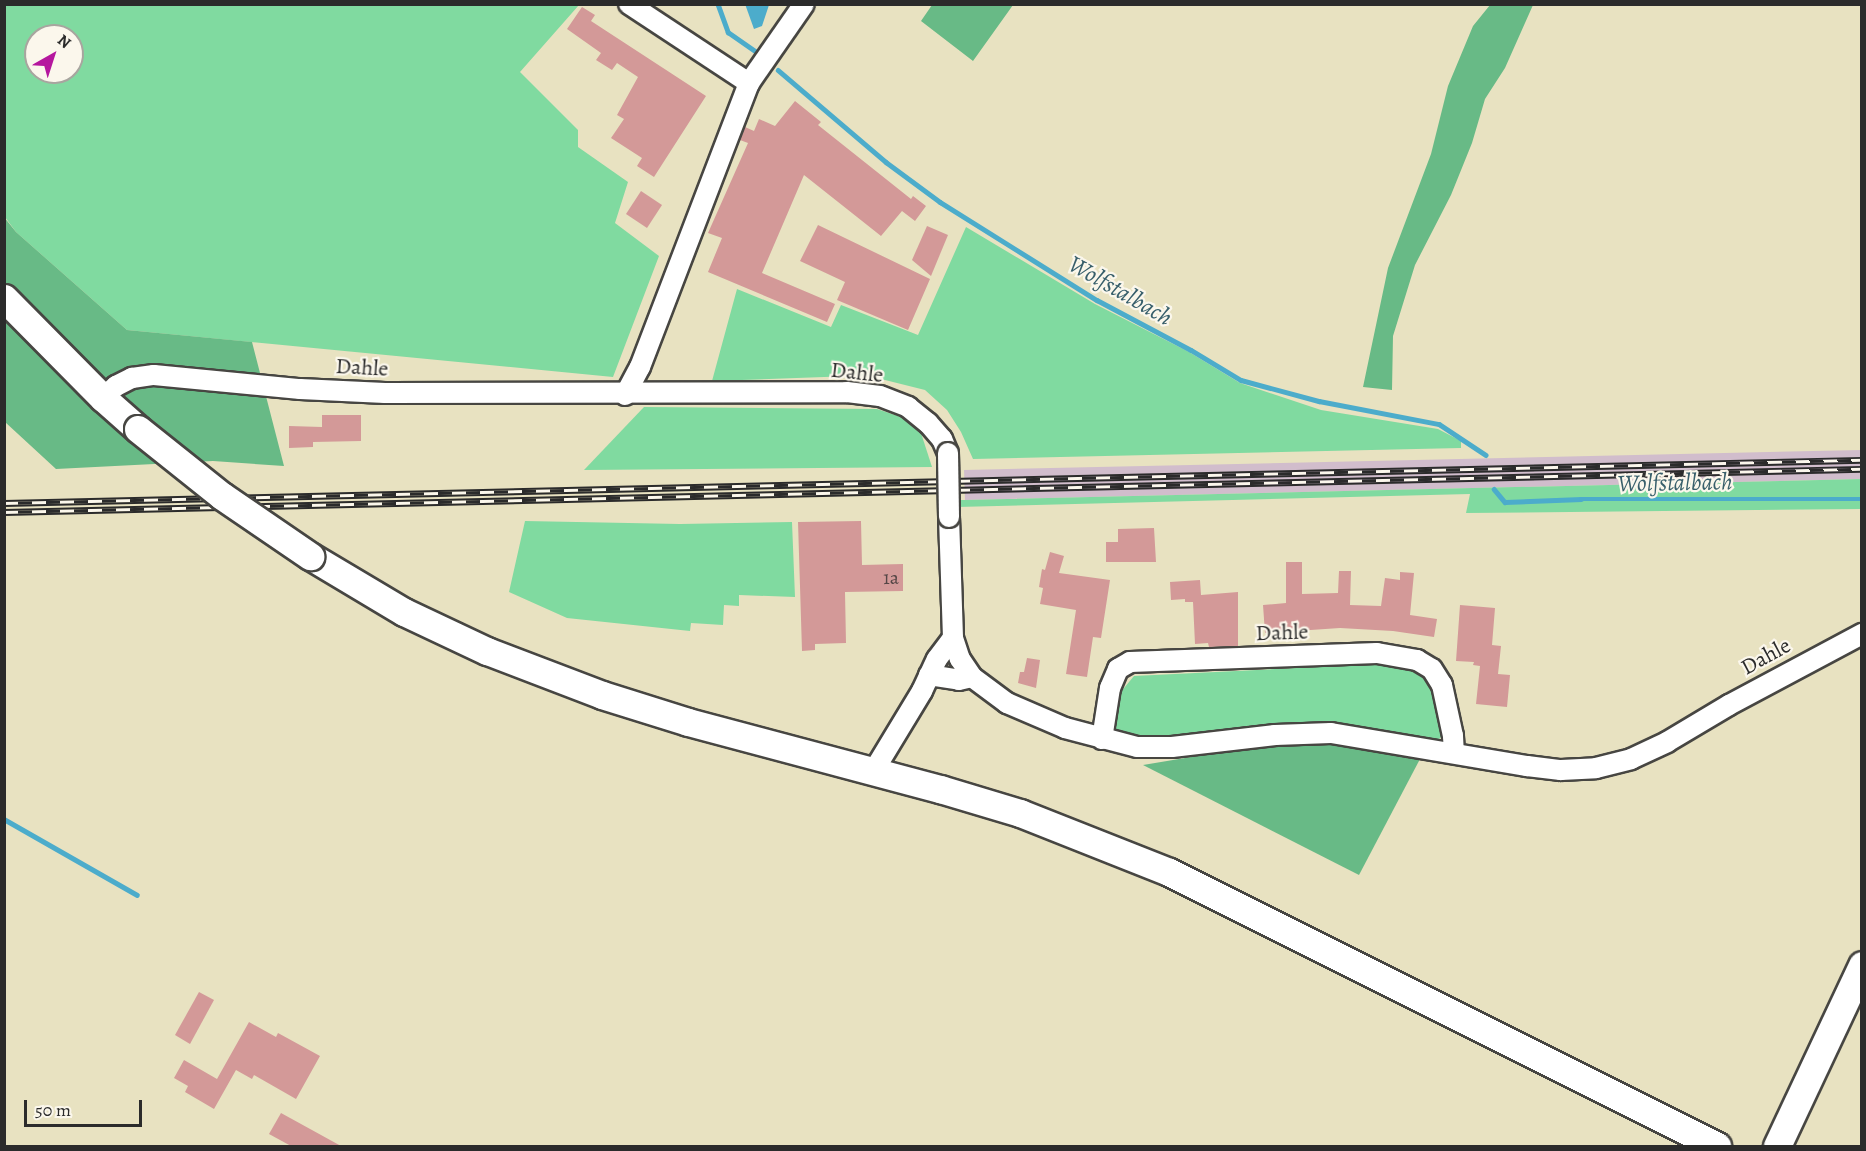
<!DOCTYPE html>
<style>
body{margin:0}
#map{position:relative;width:1866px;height:1151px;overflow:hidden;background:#e8e2c1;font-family:Alegreya,serif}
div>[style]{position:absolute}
.industrial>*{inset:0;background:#d1bdcc}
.green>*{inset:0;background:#80daa0}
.forest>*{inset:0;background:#68ba86}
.water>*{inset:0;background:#4caccb}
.stream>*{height:4.5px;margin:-2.25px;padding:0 2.25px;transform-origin:2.25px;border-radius:2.25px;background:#4caccb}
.building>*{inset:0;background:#d39998}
.roads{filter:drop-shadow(2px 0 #474642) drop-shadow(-2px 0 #474642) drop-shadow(0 2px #474642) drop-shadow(0 -2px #474642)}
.street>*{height:20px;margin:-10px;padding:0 10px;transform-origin:10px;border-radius:10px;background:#fff}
.secondary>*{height:27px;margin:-13.5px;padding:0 13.5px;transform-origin:13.5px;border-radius:13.5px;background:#fff}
.rail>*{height:7px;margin-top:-3.5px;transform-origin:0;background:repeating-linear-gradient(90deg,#fbf7ec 0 14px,#2b2b2b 0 28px);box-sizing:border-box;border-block:2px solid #2b2b2b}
.bridges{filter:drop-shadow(2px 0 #474642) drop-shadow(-2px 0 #474642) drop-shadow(0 2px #474642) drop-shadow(0 -2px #474642)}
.street-bridge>*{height:20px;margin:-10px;padding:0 10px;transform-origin:10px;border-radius:10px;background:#fff}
.secondary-bridge>*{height:27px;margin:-13.5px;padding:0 13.5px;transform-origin:13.5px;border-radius:13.5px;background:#fff}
span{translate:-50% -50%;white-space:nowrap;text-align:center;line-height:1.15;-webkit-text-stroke:4.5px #fbf7ec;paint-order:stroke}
.number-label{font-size:20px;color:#554646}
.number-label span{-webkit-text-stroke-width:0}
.street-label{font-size:22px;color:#2b2b2b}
.water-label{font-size:24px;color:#385f6b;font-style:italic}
.frame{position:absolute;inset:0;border:6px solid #2b2b2b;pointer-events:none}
.north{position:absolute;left:24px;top:24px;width:60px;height:60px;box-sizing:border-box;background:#fbf7ec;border:2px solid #a8a59f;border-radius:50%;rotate:39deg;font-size:16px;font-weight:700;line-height:24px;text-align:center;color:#2b2b2b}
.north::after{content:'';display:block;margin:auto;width:21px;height:27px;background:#b5179e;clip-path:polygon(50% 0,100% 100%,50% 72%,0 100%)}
.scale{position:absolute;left:24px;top:1100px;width:118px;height:27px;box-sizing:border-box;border:3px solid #2b2b2b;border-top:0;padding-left:8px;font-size:18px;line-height:21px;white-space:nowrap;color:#2b2b2b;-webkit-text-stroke:4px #fbf7ec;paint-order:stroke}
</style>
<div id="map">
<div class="industrial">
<div style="clip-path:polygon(1861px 450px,1861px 479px,965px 500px,964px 470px)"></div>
</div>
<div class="green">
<div style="clip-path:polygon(evenodd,5px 5px,579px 5px,520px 72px,578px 130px,578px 147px,628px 182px,615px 223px,659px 256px,613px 377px,127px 330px,16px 232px,5px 217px,5px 5px,36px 36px,72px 36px,72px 72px,36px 72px,36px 36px)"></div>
<div style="clip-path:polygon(966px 227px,1095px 304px,1189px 352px,1240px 383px,1321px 410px,1438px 429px,1461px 441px,1461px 448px,973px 459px,961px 432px,947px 410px,925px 390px,885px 380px,852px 376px,712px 381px,737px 289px,831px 327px,841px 305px,918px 335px)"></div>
<div style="clip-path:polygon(644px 407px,877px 409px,904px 418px,921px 433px,932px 467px,584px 470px)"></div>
<div style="clip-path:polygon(1862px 479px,1861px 509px,1466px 513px,1470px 494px,957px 507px,957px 500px,965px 500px)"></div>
<div style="clip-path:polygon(525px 521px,680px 524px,792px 522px,795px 597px,739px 595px,739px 606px,724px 605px,723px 625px,691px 623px,690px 631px,567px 618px,509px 592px)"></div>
<div style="clip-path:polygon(1376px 664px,1416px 667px,1433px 685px,1444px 734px,1437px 741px,1137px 739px,1115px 729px,1119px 694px,1134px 676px)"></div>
</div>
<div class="forest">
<div style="clip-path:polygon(932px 5px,932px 4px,1013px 5px,973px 61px,921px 21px)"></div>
<div style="clip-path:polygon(1490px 5px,1533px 5px,1505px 68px,1485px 99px,1472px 143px,1451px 195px,1415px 265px,1393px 336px,1392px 390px,1363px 387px,1388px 268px,1431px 154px,1448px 86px,1473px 26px)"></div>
<div style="clip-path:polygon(4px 217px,16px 232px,127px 330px,252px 342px,284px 466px,213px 461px,56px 469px,5px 422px)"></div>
<div style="clip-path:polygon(1275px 743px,1376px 745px,1420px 759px,1359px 875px,1143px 765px)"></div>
</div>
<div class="water">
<div style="clip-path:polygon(745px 4px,769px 5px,762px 26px,754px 29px)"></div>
</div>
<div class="stream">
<div style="left:718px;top:4px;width:30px;rotate:70deg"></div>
<div style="left:728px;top:32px;width:35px;rotate:35deg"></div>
<div style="left:778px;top:70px;width:142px;rotate:40.4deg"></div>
<div style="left:886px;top:162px;width:67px;rotate:36.5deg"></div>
<div style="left:940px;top:202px;width:185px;rotate:32deg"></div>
<div style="left:1097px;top:300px;width:106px;rotate:28deg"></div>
<div style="left:1191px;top:350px;width:58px;rotate:31deg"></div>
<div style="left:1241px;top:380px;width:81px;rotate:15.1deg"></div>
<div style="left:1319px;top:401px;width:122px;rotate:10.9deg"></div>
<div style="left:1439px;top:424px;width:56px;rotate:33.4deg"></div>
<div style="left:1494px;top:489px;width:17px;rotate:50deg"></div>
<div style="left:1505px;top:502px;width:76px;rotate:-2.3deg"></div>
<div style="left:1581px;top:499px;width:281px"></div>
<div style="left:4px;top:819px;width:153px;rotate:29.7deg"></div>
</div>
<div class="building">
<div style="clip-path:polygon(582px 7px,595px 15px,591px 21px,706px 96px,654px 177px,637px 166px,642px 158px,611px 138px,624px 119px,617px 115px,638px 77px,617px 63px,612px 70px,596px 60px,601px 53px,567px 29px)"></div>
<div style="clip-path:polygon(795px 101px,821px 122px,818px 125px,911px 199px,913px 196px,926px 206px,915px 221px,902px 211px,881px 236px,804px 175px,762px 273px,835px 304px,827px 322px,708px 272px,722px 238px,708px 233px,748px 143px,740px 140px,745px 127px,754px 131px,759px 119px,775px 126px)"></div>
<div style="clip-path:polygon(641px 191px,662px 205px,647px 228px,626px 214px)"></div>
<div style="clip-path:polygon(818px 225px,930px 279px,908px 330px,837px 300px,845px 282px,800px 261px)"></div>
<div style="clip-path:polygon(927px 226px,948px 235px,931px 276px,912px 260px)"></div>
<div style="clip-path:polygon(322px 415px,361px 415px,361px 441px,313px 442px,313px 447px,289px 448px,289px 426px,322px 427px)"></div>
<div style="clip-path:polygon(861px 521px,862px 565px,903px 564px,903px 591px,845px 592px,846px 643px,815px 644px,815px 650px,802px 651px,798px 522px)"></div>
<div style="clip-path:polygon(1154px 528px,1156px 562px,1106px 562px,1106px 542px,1118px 542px,1118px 529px)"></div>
<div style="clip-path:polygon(1050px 552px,1064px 556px,1059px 573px,1110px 580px,1101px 638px,1093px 637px,1087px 677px,1066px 674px,1076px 610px,1040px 604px,1043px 588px,1039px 587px,1042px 569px,1045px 570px)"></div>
<div style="clip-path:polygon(1286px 562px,1302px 562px,1302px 594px,1338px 593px,1339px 571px,1351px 571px,1350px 605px,1381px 606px,1385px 578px,1400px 580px,1400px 572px,1414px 573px,1410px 615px,1437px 619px,1434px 637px,1393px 631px,1340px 628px,1265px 633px,1263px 605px,1286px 603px)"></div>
<div style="clip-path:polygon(1200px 580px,1201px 595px,1238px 592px,1238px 646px,1209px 647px,1208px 643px,1195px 644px,1193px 602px,1185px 602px,1185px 599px,1171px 600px,1170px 582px)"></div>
<div style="clip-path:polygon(1460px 605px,1495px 608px,1492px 645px,1501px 646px,1498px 674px,1510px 675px,1507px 707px,1476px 704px,1480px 666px,1473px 665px,1474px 662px,1456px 661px)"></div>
<div style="clip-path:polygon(1027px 658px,1040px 660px,1036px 688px,1018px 683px,1020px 672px,1024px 672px)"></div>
<div style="clip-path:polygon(199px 992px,214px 1000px,190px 1044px,175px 1035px)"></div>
<div style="clip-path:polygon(249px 1022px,276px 1037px,278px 1033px,320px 1056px,296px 1099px,254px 1075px,252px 1079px,236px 1070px,214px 1109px,185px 1092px,188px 1086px,174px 1078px,184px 1060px,217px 1079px)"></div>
<div style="clip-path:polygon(281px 1113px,341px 1146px,291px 1146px,269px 1134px)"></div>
</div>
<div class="roads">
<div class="street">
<div style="left:629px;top:4px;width:144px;rotate:33.4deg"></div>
<div style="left:625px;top:395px;width:32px;rotate:-62deg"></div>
<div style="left:640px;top:367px;width:304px;rotate:-69deg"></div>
<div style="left:749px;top:83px;width:96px;rotate:-55.2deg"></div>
<div style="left:103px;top:398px;width:18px;rotate:-43deg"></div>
<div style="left:116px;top:386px;width:18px;rotate:-27deg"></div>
<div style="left:132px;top:378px;width:22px;rotate:-8deg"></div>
<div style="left:154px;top:375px;width:147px;rotate:5.5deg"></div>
<div style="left:300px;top:389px;width:85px;rotate:2.7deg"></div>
<div style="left:385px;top:393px;width:462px;rotate:-0.1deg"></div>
<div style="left:847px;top:392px;width:33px;rotate:7deg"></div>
<div style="left:880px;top:396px;width:30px;rotate:21deg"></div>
<div style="left:908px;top:407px;width:26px;rotate:39deg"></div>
<div style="left:928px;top:423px;width:21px;rotate:49deg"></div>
<div style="left:942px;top:439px;width:15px;rotate:67deg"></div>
<div style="left:949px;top:517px;width:121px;rotate:88.1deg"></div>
<div style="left:953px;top:638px;width:22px;rotate:72deg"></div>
<div style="left:960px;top:659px;width:22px;rotate:56deg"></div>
<div style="left:972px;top:677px;width:44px;rotate:36.6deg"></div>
<div style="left:1007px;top:703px;width:63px;rotate:23.3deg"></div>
<div style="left:1065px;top:728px;width:74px;rotate:14.8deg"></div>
<div style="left:1137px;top:747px;width:35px"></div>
<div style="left:1172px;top:747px;width:104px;rotate:-6.6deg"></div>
<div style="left:1275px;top:735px;width:56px;rotate:-2deg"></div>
<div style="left:1331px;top:733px;width:199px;rotate:9.6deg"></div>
<div style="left:1527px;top:766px;width:34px;rotate:7deg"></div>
<div style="left:1561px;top:770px;width:35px;rotate:-3deg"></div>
<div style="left:1596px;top:768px;width:36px;rotate:-14deg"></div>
<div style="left:1631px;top:759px;width:40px;rotate:-25deg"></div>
<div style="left:1667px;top:742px;width:72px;rotate:-30.8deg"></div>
<div style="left:1729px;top:705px;width:151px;rotate:-28.1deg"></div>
<div style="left:929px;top:675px;width:30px;rotate:9deg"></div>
<div style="left:959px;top:680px;width:13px;rotate:-13deg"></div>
<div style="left:1102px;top:739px;width:52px;rotate:-81.1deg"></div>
<div style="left:1110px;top:688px;width:21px;rotate:-67deg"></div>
<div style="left:1118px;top:669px;width:14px;rotate:-30deg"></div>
<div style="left:1130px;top:662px;width:247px;rotate:-2.1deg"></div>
<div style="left:1377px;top:653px;width:41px;rotate:9.9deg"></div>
<div style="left:1417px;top:660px;width:17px;rotate:31deg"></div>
<div style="left:1432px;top:669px;width:19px;rotate:58deg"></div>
<div style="left:1442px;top:685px;width:52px;rotate:77.8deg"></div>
<div style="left:1453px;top:736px;width:17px;rotate:87deg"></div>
<div style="left:873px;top:772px;width:95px;rotate:-58.8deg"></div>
<div style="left:922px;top:691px;width:35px;rotate:-65deg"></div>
<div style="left:937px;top:659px;width:26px;rotate:-53deg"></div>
</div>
<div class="secondary">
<div style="left:4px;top:298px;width:141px;rotate:45.3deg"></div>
<div style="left:103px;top:398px;width:47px;rotate:41.5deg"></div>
<div style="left:310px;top:556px;width:109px;rotate:30.8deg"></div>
<div style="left:404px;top:612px;width:92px;rotate:25.2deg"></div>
<div style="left:487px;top:651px;width:123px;rotate:20.9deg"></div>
<div style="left:602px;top:695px;width:90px;rotate:17.4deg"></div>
<div style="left:688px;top:722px;width:261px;rotate:14.9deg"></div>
<div style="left:940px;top:789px;width:84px;rotate:16.7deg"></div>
<div style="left:1020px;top:813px;width:160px;rotate:21.6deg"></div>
<div style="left:1169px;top:872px;width:613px;rotate:26.57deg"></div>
<div style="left:1777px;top:1146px;width:200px;rotate:-64.8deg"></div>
</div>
</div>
<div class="rail">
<div style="left:4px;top:503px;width:1858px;rotate:-1.33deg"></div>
<div style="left:4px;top:512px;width:1858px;rotate:-1.33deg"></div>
</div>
<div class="bridges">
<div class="street-bridge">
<div style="left:948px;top:453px;width:64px;rotate:89.1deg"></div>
</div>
<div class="secondary-bridge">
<div style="left:138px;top:429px;width:107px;rotate:38.6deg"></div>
<div style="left:222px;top:496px;width:107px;rotate:34.3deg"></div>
</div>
</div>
<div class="number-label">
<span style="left:891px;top:577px">1a</span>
</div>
<div class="street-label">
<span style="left:362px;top:368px;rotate:3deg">Dahle</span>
<span style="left:857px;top:373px;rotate:6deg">Dahle</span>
<span style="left:1282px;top:633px;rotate:-2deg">Dahle</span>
<span style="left:1766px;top:657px;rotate:-29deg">Dahle</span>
</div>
<div class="water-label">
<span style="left:1120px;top:291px;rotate:30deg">Wolfstalbach</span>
<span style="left:1675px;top:483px;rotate:-1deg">Wolfstalbach</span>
</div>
<div class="frame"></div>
<div class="north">N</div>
<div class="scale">50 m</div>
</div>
